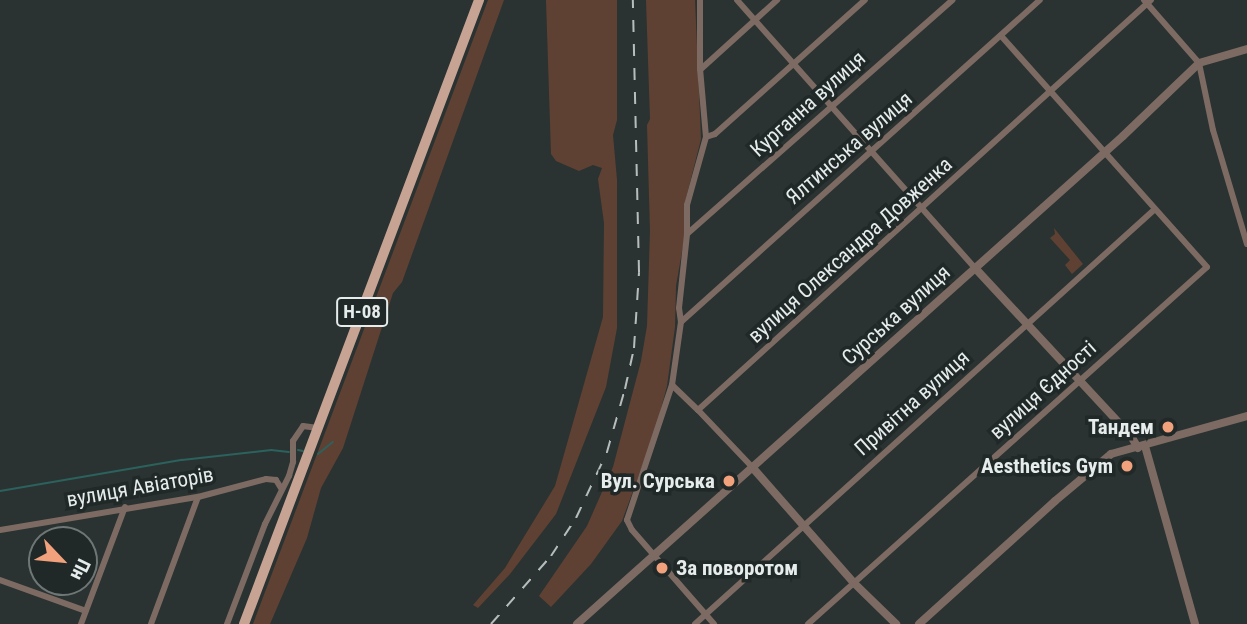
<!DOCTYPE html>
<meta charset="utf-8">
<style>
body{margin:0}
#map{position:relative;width:1247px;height:624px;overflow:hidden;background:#2a3332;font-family:"Roboto Condensed",sans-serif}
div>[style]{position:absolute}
.green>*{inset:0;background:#5f4133}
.stream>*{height:2px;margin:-1px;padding:0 1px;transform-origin:1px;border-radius:1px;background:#2c625d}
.minor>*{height:6px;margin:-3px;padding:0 3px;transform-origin:3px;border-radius:3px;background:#7d6b63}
.tertiary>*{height:8px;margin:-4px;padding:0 4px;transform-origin:4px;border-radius:4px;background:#7d6b63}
.primary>*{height:10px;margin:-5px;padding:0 5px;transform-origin:5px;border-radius:5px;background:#c7a393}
.rail>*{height:2px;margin-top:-1px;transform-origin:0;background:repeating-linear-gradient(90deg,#b7bdbc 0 12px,transparent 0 24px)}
.dots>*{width:19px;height:19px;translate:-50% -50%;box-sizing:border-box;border:4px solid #202928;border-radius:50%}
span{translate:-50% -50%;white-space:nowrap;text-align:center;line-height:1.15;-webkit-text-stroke:7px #202928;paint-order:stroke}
.shield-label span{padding:2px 5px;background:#202928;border:2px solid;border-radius:5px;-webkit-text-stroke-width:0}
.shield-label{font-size:19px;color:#e6eceb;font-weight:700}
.street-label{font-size:21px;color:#e6eceb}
.poi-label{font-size:21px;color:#e6eceb;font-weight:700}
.right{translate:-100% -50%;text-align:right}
.left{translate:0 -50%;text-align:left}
.north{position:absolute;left:28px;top:526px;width:70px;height:70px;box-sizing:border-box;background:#202928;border:2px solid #6f7776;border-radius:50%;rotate:116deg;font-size:19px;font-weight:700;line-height:28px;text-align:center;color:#e6eceb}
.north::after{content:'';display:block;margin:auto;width:24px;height:32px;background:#f1a17c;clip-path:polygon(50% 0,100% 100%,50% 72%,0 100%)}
</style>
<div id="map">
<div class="green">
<div style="clip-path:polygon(488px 0,504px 0,402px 282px,393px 293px,343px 448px,321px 488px,307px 538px,270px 624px,253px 624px)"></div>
<div style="clip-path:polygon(546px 0,617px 0,617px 120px,613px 135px,617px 180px,617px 328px,606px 387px,556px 514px,510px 574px,478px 608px,473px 605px,505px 568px,555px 486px,603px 317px,604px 223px,598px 179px,602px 168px,593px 165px,579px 171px,556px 161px,551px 154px)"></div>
<div style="clip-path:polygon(646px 0,695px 0,701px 139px,684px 206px,685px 234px,676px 286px,675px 327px,667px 386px,655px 431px,622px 521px,591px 564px,551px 607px,539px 596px,587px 526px,613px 467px,641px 361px,647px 326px,650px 231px,647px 125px,650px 119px)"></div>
<div style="clip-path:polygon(1054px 228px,1083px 264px,1072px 274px,1065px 265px,1070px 260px,1050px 238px,1055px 234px)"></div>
</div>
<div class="stream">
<div style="left:298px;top:450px;width:5px;rotate:11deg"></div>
<div style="left:318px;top:454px;width:19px;rotate:-39deg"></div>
<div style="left:0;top:491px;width:185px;rotate:-9.7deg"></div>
<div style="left:182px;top:460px;width:90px;rotate:-6.4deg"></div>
<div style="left:271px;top:450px;width:18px;rotate:6deg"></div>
</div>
<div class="minor">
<div style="left:737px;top:0;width:358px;rotate:48.4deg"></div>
<div style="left:1144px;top:0;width:84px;rotate:48.9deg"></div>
<div style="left:1199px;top:63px;width:68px;rotate:78.2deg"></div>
<div style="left:1213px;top:130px;width:119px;rotate:73.4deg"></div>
<div style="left:701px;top:69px;width:103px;rotate:-42.2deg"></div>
<div style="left:706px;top:137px;width:9px;rotate:-18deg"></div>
<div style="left:715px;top:134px;width:201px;rotate:-41.8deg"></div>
<div style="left:687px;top:234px;width:354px;rotate:-41.4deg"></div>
<div style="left:681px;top:322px;width:482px;rotate:-41.9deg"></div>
<div style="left:672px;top:385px;width:64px;rotate:-81.9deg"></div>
<div style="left:681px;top:322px;width:14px;rotate:-98deg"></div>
<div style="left:679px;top:308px;width:74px;rotate:-83.8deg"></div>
<div style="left:687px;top:234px;width:29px;rotate:-90deg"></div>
<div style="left:687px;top:205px;width:71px;rotate:-74.4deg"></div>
<div style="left:706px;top:137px;width:68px;rotate:-95deg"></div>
<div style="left:700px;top:69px;width:69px;rotate:-90deg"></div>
<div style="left:698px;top:410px;width:79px;rotate:46.5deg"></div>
<div style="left:0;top:530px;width:201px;rotate:-9.5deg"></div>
<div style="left:198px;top:497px;width:70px;rotate:-14.8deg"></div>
<div style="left:266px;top:479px;width:10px;rotate:6deg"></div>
<div style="left:276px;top:480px;width:9px;rotate:58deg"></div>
<div style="left:0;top:580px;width:91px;rotate:19.8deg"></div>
<div style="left:81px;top:624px;width:125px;rotate:-69.4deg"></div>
<div style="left:151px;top:624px;width:135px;rotate:-69.7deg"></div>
<div style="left:227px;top:624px;width:107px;rotate:-69.2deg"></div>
<div style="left:265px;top:524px;width:54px;rotate:-63.4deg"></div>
<div style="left:289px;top:476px;width:15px;rotate:-74deg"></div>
<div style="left:293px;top:462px;width:21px;rotate:-90deg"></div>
<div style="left:293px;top:441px;width:18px;rotate:-56deg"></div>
<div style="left:303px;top:426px;width:15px;rotate:8deg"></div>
<div style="left:695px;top:624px;width:618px;rotate:-42.05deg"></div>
<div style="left:714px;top:624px;width:125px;rotate:-131.1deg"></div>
<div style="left:632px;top:530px;width:11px;rotate:-117deg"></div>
<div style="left:627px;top:520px;width:142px;rotate:-71.6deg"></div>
<div style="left:672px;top:385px;width:36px;rotate:44deg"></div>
<div style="left:698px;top:410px;width:611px;rotate:-42.15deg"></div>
<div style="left:808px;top:624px;width:535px;rotate:-41.82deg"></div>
<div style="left:1207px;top:267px;width:310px;rotate:-131.7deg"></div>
</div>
<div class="tertiary">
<div style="left:975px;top:268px;width:229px;rotate:47.1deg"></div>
<div style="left:1131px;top:436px;width:14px;rotate:60deg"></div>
<div style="left:1145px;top:446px;width:185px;rotate:74.3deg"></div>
<div style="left:752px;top:467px;width:154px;rotate:48.7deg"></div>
<div style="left:854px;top:583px;width:59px;rotate:44.3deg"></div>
<div style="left:577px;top:624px;width:732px;rotate:-41.79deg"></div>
<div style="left:1123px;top:136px;width:105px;rotate:-43.8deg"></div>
<div style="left:1199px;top:63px;width:50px;rotate:-16.3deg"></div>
<div style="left:919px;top:624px;width:183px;rotate:-42.1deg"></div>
<div style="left:1055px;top:501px;width:73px;rotate:-40deg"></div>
<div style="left:1111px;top:454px;width:141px;rotate:-15.6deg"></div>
</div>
<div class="primary">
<div style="left:244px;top:624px;width:667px;rotate:-69.36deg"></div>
</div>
<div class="rail">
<div style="left:491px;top:624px;width:91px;rotate:-48.6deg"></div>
<div style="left:551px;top:556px;width:45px;rotate:-56.7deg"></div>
<div style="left:576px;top:518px;width:73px;rotate:-64.8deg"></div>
<div style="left:607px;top:452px;width:66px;rotate:-74.1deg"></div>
<div style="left:625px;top:389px;width:42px;rotate:-77.6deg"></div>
<div style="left:634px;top:348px;width:76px;rotate:-86.2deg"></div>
<div style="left:639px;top:272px;width:272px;rotate:-91.3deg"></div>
</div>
<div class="dots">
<div style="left:1168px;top:427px;background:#f1a17c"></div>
<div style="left:1127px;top:466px;background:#f1a17c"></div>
<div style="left:729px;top:481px;background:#f1a17c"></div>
<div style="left:662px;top:568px;background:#f1a17c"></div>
</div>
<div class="shield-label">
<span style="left:362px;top:312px">Н-08</span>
</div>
<div class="street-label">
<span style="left:808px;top:104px;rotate:-42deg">Курганна вулиця</span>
<span style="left:849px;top:148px;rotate:-41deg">Ялтинська вулиця</span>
<span style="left:850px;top:250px;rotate:-42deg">вулиця Олександра Довженка</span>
<span style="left:896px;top:315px;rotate:-42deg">Сурська вулиця</span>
<span style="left:1043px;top:390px;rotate:-42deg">вулиця Єдності</span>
<span style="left:912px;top:403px;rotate:-42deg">Привітна вулиця</span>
<span style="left:140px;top:487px;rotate:-10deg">вулиця Авіаторів</span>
</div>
<div class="poi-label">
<span class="right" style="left:1154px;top:427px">Тандем</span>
<span class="right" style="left:1113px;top:466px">Aesthetics Gym</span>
<span class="right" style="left:715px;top:481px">Вул. Сурська</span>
<span class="left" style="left:676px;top:568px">За поворотом</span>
</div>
<div class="north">Пн</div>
</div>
